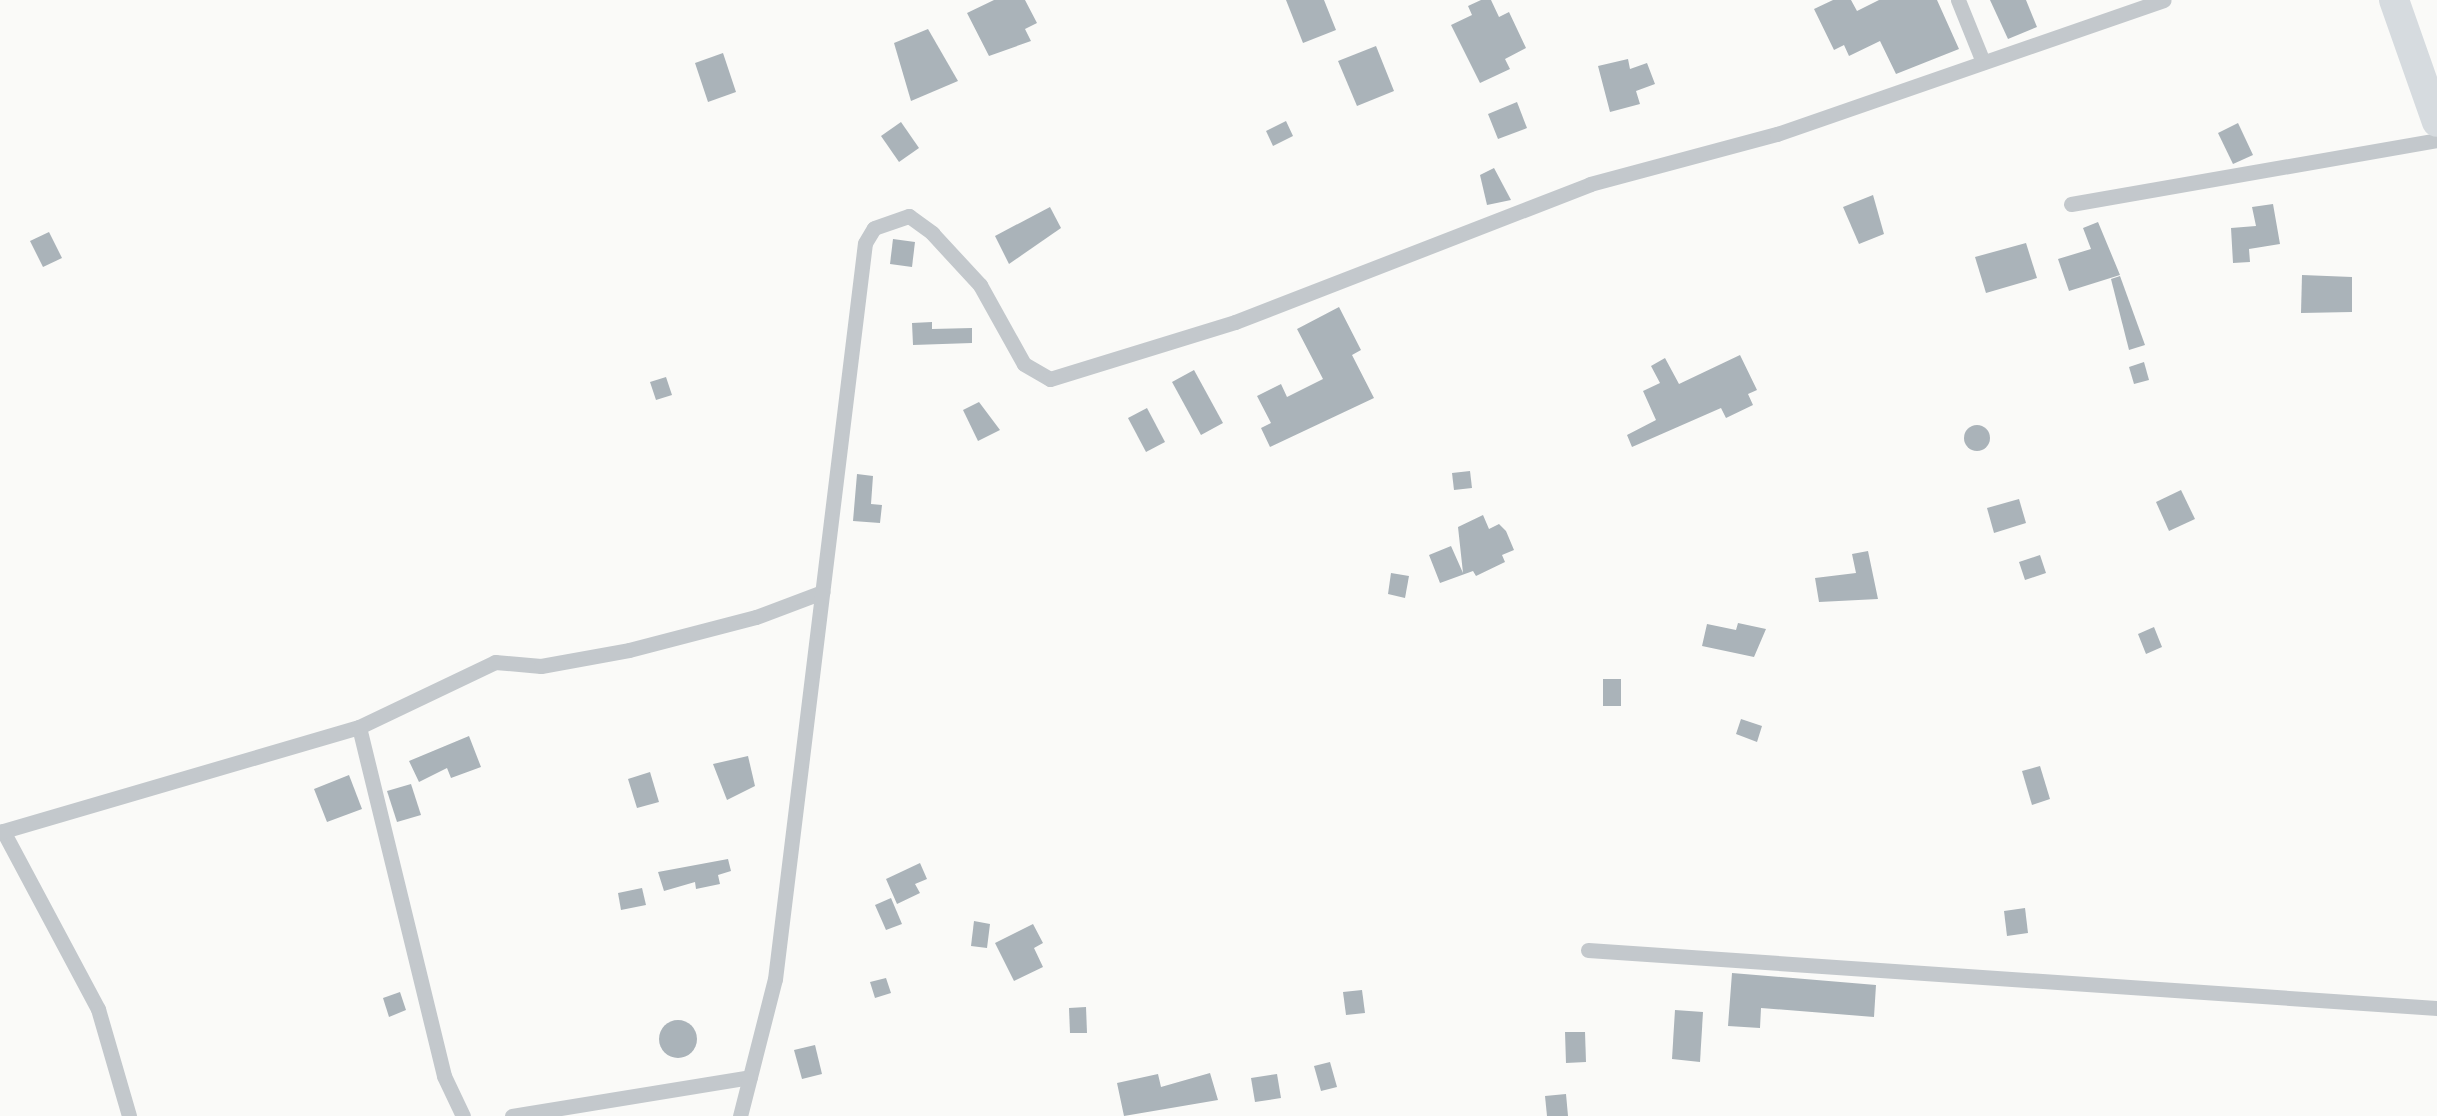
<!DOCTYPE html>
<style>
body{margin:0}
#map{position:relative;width:2437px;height:1116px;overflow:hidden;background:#fafaf8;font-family:Raleway,sans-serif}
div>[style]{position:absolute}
.building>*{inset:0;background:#aab3b9}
.round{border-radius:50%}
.street>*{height:15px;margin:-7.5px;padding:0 7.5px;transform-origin:7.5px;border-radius:7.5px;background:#c3c8cc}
.highway>*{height:30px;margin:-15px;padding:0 15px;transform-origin:15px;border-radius:15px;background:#d6dbdf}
span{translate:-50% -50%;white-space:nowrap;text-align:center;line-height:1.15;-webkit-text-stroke:10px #fff;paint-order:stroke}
</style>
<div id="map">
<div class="building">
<div style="clip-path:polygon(994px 0,1025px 0,1037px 23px,1025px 29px,1031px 41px,989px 56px,967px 13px)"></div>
<div style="clip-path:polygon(1286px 0,1324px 0,1336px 30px,1303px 43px)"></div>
<div style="clip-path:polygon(1481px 0,1491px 0,1499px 17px,1509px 12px,1526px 48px,1505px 59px,1510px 69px,1480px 83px,1451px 25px,1472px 15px,1468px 6px)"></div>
<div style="clip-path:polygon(1833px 0,1851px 0,1857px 11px,1879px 0,1937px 0,1959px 49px,1896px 74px,1880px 41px,1849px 56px,1844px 45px,1834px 50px,1814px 9px)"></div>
<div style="clip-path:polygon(1990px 0,2026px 0,2037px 27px,2008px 39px)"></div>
<div style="clip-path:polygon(928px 29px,958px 81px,911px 101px,894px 43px)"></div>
<div style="clip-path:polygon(1376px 46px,1394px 91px,1357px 106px,1338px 61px)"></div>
<div style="clip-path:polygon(723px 53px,736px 92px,708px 102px,695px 63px)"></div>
<div style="clip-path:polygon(1628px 59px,1630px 69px,1647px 63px,1655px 84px,1636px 91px,1640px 104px,1610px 112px,1598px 66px)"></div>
<div style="clip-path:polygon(1517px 102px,1527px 128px,1498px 139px,1488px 114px)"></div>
<div style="clip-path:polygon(1286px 121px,1293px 136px,1273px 146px,1266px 131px)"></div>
<div style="clip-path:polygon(901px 122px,919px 148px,899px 162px,881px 136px)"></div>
<div style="clip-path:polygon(2238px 123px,2253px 155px,2233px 164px,2218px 133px)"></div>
<div style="clip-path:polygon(1494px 168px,1511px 200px,1487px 205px,1480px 175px)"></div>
<div style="clip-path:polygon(1873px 195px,1884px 234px,1859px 244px,1843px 207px)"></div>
<div style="clip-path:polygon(2273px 204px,2280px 244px,2249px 249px,2250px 262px,2233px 263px,2231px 228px,2256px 226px,2252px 207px)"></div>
<div style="clip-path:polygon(1050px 207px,1061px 228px,1009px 264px,995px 236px)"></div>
<div style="clip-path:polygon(2098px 222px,2120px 275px,2069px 291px,2058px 259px,2091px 249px,2083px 228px)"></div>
<div style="clip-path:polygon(49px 232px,62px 258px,43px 267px,30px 241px)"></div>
<div style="clip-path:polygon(893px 239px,915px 242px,912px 267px,890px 264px)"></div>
<div style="clip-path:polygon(2026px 243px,2037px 278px,1986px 293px,1975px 257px)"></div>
<div style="clip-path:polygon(2302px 275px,2352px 277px,2352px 312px,2301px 313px)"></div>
<div style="clip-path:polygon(2120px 276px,2145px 345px,2129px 350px,2111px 279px)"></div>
<div style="clip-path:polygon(1339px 307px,1361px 350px,1352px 355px,1374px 398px,1270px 447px,1261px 428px,1271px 423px,1257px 396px,1281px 384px,1287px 397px,1323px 379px,1297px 329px)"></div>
<div style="clip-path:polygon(932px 322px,932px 329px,972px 328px,972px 343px,913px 345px,912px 323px)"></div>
<div style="clip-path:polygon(1740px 355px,1757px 390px,1748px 394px,1753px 405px,1726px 418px,1721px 408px,1632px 447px,1627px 435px,1656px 420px,1643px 391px,1660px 383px,1651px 366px,1665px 358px,1679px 384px)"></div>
<div style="clip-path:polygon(2144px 362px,2149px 380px,2134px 384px,2129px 367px)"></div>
<div style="clip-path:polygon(1194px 370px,1223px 423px,1201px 435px,1172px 382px)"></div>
<div style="clip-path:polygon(666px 377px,672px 395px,656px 400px,650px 382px)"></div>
<div style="clip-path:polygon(979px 402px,1000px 430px,978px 441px,963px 410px)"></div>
<div style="clip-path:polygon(1147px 408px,1165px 442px,1146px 452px,1128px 418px)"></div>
<div class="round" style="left:1964px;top:425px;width:26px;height:26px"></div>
<div style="clip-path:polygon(1470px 471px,1472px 488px,1454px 490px,1452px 473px)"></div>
<div style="clip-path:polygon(857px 474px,873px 476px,871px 504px,882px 505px,880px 523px,853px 521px)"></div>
<div style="clip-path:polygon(2181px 490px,2195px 519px,2169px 531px,2156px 502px)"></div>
<div style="clip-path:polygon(2019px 499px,2026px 523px,1994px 533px,1987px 508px)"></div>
<div style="clip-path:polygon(1483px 515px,1489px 529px,1499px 524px,1506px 531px,1514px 550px,1502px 555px,1505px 562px,1476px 576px,1473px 571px,1440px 583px,1429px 555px,1451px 546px,1463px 573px,1458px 527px)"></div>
<div style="clip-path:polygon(1868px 551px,1878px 599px,1819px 602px,1815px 578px,1856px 573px,1852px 554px)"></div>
<div style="clip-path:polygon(2040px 555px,2046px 573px,2025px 580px,2019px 562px)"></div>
<div style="clip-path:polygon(1391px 573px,1409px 576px,1405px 598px,1388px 594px)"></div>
<div style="clip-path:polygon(1738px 623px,1766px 629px,1754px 657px,1702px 646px,1707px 624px,1736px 630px)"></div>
<div style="clip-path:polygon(2154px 627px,2162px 647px,2146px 654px,2138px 634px)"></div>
<div style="clip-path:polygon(1603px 679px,1621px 679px,1621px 706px,1603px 706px)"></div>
<div style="clip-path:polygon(1741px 719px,1762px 726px,1757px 742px,1736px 734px)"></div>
<div style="clip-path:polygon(469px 736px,481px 767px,451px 778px,447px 768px,419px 782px,409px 761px)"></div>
<div style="clip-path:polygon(748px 756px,755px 786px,727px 800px,713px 764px)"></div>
<div style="clip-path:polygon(2040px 766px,2050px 799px,2032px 805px,2022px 771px)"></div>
<div style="clip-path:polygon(650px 772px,659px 802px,637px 808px,628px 779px)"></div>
<div style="clip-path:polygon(349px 775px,362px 809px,327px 822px,314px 789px)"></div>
<div style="clip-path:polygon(411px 784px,421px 815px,397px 822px,387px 791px)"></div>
<div style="clip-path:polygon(728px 859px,731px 871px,718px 875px,720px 884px,696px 889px,695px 882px,664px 891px,658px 872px)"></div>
<div style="clip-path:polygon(920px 863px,927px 879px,915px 884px,920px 893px,897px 904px,886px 879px)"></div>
<div style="clip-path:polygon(642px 888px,646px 905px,621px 910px,618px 893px)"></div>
<div style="clip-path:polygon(891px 898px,902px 924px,886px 930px,875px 905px)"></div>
<div style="clip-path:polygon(2025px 908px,2028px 933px,2007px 936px,2004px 911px)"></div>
<div style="clip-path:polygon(974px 921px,990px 924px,987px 948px,971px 946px)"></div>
<div style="clip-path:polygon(1033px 924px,1043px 943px,1034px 948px,1043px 967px,1014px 981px,995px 943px)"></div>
<div style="clip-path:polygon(1732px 973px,1876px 985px,1874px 1017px,1761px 1008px,1760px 1028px,1728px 1026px)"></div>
<div style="clip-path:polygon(886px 978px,891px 993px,875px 998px,870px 982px)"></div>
<div style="clip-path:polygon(1362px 990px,1365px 1013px,1346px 1015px,1343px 992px)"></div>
<div style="clip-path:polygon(400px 992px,406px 1010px,389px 1017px,383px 998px)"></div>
<div style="clip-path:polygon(1086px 1007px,1087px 1033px,1070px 1033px,1069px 1008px)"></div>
<div style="clip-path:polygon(1675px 1010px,1703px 1012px,1700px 1062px,1672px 1059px)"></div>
<div class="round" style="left:659px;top:1020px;width:38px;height:38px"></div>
<div style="clip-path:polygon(1565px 1032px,1585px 1032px,1586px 1062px,1566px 1063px)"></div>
<div style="clip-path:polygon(815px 1045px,822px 1074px,802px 1079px,794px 1050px)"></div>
<div style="clip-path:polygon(1330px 1062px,1337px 1087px,1321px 1091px,1314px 1066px)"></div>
<div style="clip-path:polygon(1210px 1073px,1218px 1100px,1124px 1116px,1117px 1083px,1158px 1074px,1161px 1087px)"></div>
<div style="clip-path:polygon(1277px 1074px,1281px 1098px,1255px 1102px,1251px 1078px)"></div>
<div style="clip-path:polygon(1566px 1094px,1568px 1116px,1547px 1116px,1545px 1096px)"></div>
</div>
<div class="street">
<div style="left:1958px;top:0;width:67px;rotate:68deg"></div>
<div style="left:2071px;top:204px;width:372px;rotate:-9.9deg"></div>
<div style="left:359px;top:727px;width:359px;rotate:76.3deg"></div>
<div style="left:444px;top:1076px;width:44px;rotate:64.6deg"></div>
<div style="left:3px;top:831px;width:202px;rotate:61.9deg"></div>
<div style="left:98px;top:1009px;width:111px;rotate:73.8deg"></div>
<div style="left:0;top:832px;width:374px;rotate:-16.3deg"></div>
<div style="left:359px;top:727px;width:151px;rotate:-25.5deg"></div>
<div style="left:495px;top:662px;width:46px;rotate:5deg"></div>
<div style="left:541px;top:666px;width:89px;rotate:-10.3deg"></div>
<div style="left:629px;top:650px;width:131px;rotate:-14.6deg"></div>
<div style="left:756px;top:617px;width:71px;rotate:-20.7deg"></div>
<div style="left:1588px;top:950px;width:851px;rotate:3.91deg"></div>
<div style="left:512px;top:1116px;width:241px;rotate:-9.3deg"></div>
<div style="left:740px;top:1116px;width:141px;rotate:-75.7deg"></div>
<div style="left:775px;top:979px;width:741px;rotate:-83.03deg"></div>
<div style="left:865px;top:243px;width:17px;rotate:-59deg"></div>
<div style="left:874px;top:228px;width:37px;rotate:-19deg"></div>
<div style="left:909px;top:216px;width:29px;rotate:36deg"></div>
<div style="left:932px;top:233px;width:71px;rotate:47.3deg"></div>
<div style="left:980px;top:285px;width:90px;rotate:60.9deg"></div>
<div style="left:1024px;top:364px;width:30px;rotate:30deg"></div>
<div style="left:1050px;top:379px;width:194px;rotate:-17.1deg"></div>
<div style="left:1235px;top:322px;width:381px;rotate:-21.2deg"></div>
<div style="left:1590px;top:184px;width:194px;rotate:-15deg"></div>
<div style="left:1777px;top:134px;width:409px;rotate:-19.1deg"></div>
</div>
<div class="highway">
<div style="left:2394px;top:0;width:129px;rotate:70.6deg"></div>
</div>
</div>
